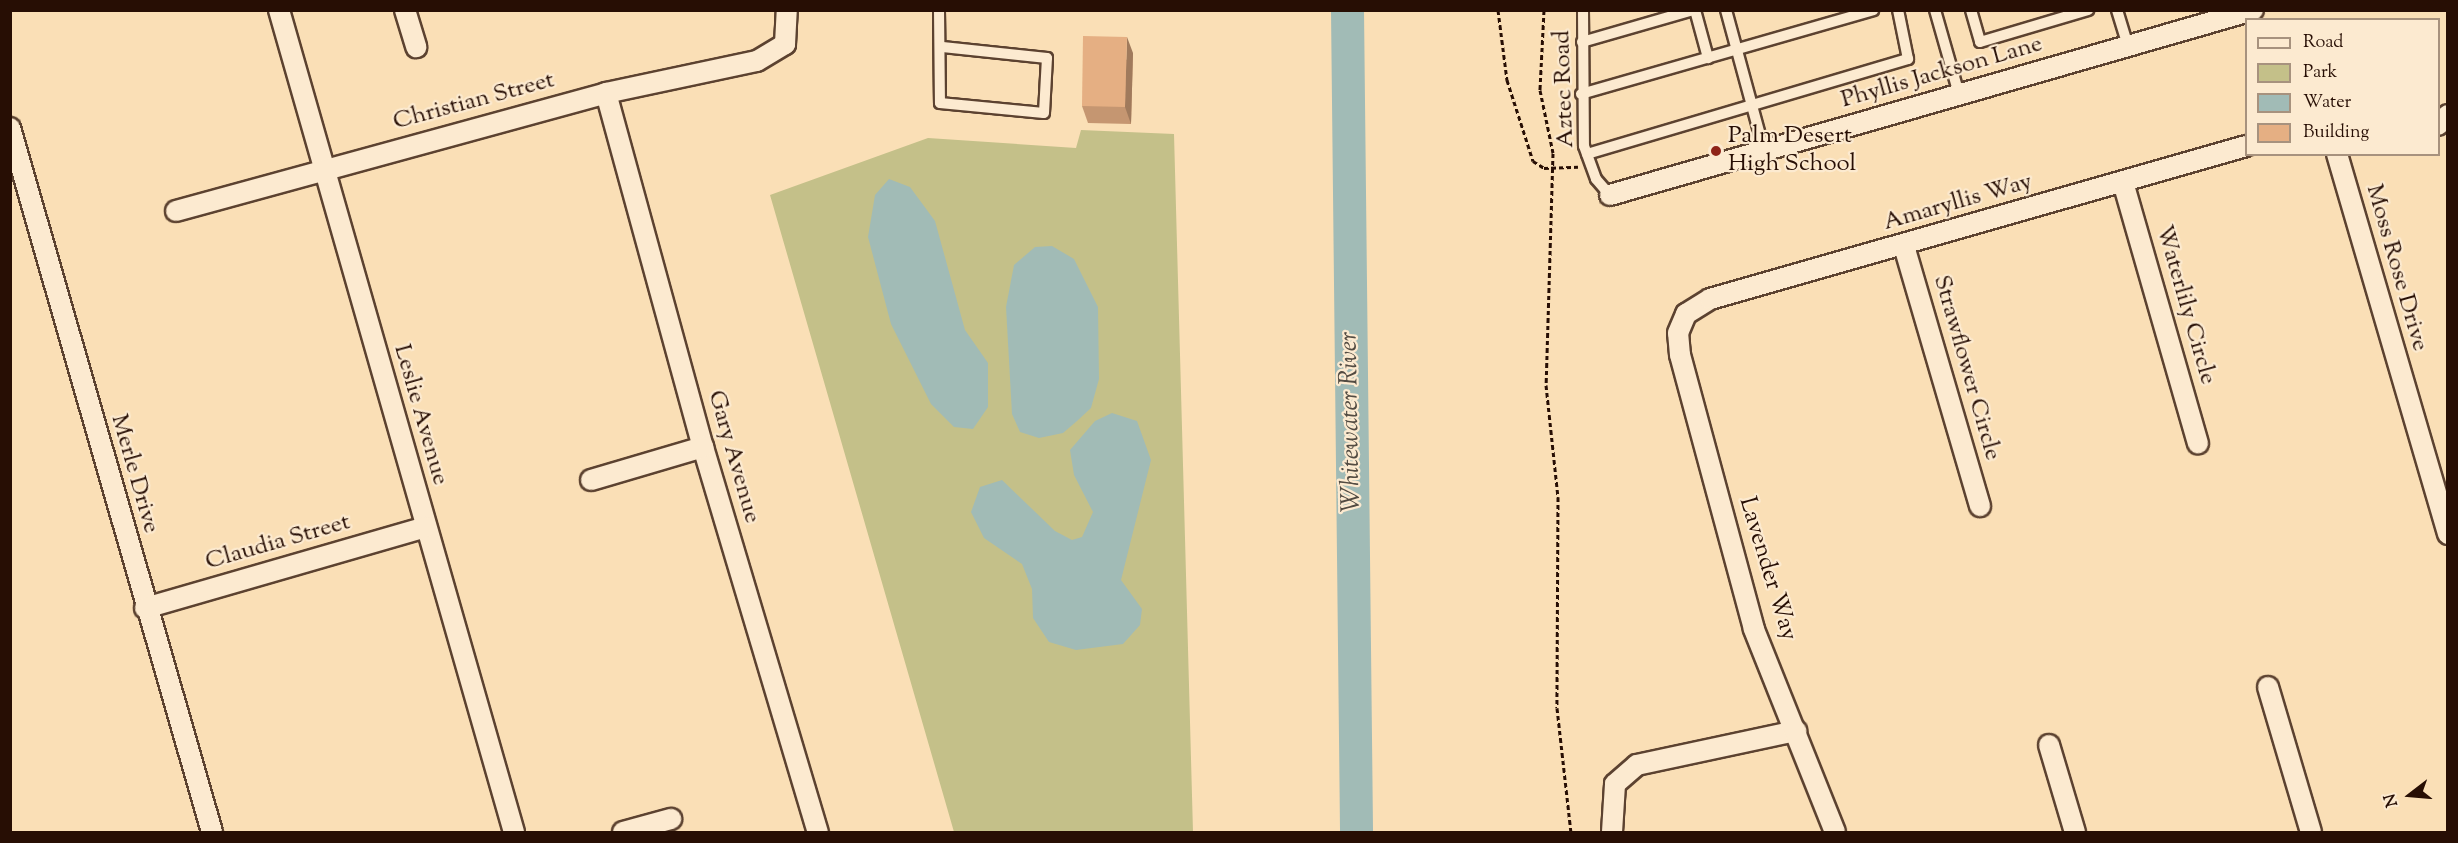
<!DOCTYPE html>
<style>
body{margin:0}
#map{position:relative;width:2458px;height:843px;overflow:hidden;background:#fadfb6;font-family:"Sorts Mill Goudy",serif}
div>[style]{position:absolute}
.green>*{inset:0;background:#c4c089}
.water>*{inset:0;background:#a1bbb6}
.river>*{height:33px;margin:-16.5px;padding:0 16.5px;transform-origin:16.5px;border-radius:16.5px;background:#a1bbb6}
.path>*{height:3px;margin-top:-1.5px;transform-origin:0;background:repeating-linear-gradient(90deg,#270e04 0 4.5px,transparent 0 7.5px)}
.roads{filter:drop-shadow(2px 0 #5c4230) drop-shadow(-2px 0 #5c4230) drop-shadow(0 2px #5c4230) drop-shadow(0 -2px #5c4230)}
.lane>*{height:10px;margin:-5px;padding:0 5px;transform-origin:5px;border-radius:5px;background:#fcead0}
.street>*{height:20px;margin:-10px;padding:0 10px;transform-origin:10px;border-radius:10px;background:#fcead0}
.wall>*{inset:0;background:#c59671}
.shaded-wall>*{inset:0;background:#a07a5c}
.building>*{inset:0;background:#e5af83}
.dots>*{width:16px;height:16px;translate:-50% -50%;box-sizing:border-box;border:3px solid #fcead0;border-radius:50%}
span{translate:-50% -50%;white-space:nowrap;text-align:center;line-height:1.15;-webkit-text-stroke:4.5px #fcead0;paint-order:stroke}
.street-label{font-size:24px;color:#270e04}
.poi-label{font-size:24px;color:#270e04}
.left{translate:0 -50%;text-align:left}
.water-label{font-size:26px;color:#524b42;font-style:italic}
.frame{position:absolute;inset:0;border:12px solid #270e04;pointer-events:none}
.legend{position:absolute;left:2245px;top:18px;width:195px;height:138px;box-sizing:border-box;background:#fcead0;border:2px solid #a7927e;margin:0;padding:8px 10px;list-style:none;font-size:18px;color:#270e04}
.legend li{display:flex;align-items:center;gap:12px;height:30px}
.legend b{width:30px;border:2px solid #a7927e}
.north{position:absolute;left:2380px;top:765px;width:60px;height:60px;-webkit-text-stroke:4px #fcead0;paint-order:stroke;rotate:254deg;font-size:16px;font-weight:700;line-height:24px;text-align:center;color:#270e04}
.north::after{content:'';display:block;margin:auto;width:21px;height:27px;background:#270e04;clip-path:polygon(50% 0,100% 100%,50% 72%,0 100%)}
</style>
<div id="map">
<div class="green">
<div style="clip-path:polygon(1081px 130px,1174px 134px,1193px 832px,954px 832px,770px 195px,928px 138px,1076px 148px)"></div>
</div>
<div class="water">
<div style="clip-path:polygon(889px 179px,910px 187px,935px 221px,965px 330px,988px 363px,988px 407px,973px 429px,954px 427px,931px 404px,891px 324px,868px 237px,875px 195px)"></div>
<div style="clip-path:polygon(1052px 246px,1074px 259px,1098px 307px,1099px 379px,1091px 408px,1077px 421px,1063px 433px,1039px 438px,1020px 432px,1012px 414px,1006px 307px,1014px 265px,1035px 247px)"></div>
<div style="clip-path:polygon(1112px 413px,1137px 421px,1151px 460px,1121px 580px,1142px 609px,1140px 625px,1123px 644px,1076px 650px,1049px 642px,1033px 618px,1032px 589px,1022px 564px,984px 538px,971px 512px,980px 487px,1002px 480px,1055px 531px,1072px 540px,1082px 537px,1093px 512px,1074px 475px,1070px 450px,1095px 421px)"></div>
</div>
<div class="river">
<div style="left:1347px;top:10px;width:822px;rotate:89.37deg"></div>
</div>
<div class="path">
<div style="left:1498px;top:10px;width:71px;rotate:82.7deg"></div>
<div style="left:1507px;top:80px;width:85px;rotate:72.2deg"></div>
<div style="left:1533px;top:161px;width:13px;rotate:32deg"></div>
<div style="left:1544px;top:168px;width:34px;rotate:-2deg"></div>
<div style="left:1544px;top:10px;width:80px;rotate:92.9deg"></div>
<div style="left:1540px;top:90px;width:64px;rotate:78.3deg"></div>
<div style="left:1553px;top:153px;width:232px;rotate:91.7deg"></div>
<div style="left:1546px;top:385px;width:113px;rotate:83.9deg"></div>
<div style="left:1558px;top:497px;width:211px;rotate:90.3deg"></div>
<div style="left:1557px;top:708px;width:125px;rotate:83.6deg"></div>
</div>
<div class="roads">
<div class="lane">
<div style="left:939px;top:10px;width:93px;rotate:89.4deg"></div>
<div style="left:940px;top:103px;width:104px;rotate:5.5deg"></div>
<div style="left:1044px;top:113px;width:55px;rotate:-86.9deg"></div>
<div style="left:1047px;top:58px;width:105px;rotate:-174deg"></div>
<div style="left:1583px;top:10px;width:136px;rotate:89.6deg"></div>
<div style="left:1584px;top:146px;width:35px;rotate:70deg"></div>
<div style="left:1596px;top:179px;width:21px;rotate:49deg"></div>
<div style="left:1695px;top:10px;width:50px;rotate:74.8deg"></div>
<div style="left:1726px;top:10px;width:145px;rotate:74.8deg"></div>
<div style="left:1935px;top:10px;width:87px;rotate:74.1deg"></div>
<div style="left:1971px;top:10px;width:33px;rotate:74deg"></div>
<div style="left:1980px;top:42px;width:113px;rotate:-16.5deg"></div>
<div style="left:2117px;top:10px;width:38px;rotate:73deg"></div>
<div style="left:1582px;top:42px;width:116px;rotate:-16.1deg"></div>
<div style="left:1581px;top:94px;width:304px;rotate:-16deg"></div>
<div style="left:1587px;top:154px;width:335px;rotate:-16.5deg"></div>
<div style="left:1908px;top:59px;width:50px;rotate:-101.5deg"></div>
</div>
<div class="street">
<div style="left:279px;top:10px;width:855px;rotate:74.05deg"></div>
<div style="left:405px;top:10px;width:39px;rotate:73deg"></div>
<div style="left:606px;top:93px;width:367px;rotate:74.7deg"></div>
<div style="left:703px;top:447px;width:402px;rotate:73.4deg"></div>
<div style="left:2438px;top:125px;width:14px;rotate:-45deg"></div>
<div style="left:10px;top:128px;width:732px;rotate:73.99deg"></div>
<div style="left:2337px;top:154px;width:396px;rotate:73.7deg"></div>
<div style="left:2123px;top:182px;width:272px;rotate:74deg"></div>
<div style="left:1610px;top:195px;width:669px;rotate:-16.05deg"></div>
<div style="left:176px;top:211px;width:446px;rotate:-15.3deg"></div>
<div style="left:606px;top:93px;width:154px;rotate:-12deg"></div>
<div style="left:757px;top:61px;width:33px;rotate:-31deg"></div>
<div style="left:785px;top:44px;width:34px;rotate:-87deg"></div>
<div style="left:1904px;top:246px;width:271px;rotate:73.7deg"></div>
<div style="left:591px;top:480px;width:117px;rotate:-16.4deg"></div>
<div style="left:145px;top:608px;width:291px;rotate:-16.1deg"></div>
<div style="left:2268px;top:687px;width:151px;rotate:73.5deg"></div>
<div style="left:2049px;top:745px;width:91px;rotate:73.4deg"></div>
<div style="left:623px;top:832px;width:50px;rotate:-15.2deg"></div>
<div style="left:1612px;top:832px;width:48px;rotate:-86.4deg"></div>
<div style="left:1615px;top:784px;width:29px;rotate:-41deg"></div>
<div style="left:1637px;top:765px;width:163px;rotate:-12.1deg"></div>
<div style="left:1835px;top:832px;width:219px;rotate:-111.8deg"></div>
<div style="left:1754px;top:629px;width:284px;rotate:-105.1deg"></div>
<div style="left:1680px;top:355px;width:22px;rotate:-95deg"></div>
<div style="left:1678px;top:333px;width:21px;rotate:-67deg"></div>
<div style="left:1686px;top:314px;width:28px;rotate:-32deg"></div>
<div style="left:1710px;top:299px;width:557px;rotate:-15.93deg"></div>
</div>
</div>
<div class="wall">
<div style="clip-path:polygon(1133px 53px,1131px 124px,1088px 123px,1082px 106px)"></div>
</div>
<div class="shaded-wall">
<div style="clip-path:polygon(1127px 37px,1133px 53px,1131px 124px,1125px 107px)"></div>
</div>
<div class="building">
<div style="clip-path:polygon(1083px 36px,1127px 37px,1125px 107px,1082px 106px)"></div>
</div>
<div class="dots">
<div style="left:1716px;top:151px;background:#8f2418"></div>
</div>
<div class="street-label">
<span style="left:1942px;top:73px;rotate:-16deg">Phyllis Jackson Lane</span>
<span style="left:1565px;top:89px;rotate:-92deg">Aztec Road</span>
<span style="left:474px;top:102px;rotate:-15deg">Christian Street</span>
<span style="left:1958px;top:203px;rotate:-16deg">Amaryllis Way</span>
<span style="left:2396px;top:268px;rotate:74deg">Moss Rose Drive</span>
<span style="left:2185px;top:305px;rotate:74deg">Waterlily Circle</span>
<span style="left:1966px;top:368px;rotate:74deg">Strawflower Circle</span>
<span style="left:420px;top:415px;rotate:74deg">Leslie Avenue</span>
<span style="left:733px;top:457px;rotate:74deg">Gary Avenue</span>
<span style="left:134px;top:474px;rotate:74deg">Merle Drive</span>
<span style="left:278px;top:543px;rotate:-16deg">Claudia Street</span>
<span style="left:1767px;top:569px;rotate:73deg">Lavender Way</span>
</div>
<div class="poi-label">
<span class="left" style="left:1728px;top:151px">Palm Desert<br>High School</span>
</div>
<div class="water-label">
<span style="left:1351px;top:422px;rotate:-91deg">Whitewater River</span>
</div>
<div class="frame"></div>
<ul class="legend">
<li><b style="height:8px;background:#fcead0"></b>Road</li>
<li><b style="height:16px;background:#c4c089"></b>Park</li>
<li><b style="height:16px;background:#a1bbb6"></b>Water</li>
<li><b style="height:16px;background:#e5af83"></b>Building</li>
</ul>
<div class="north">N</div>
</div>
